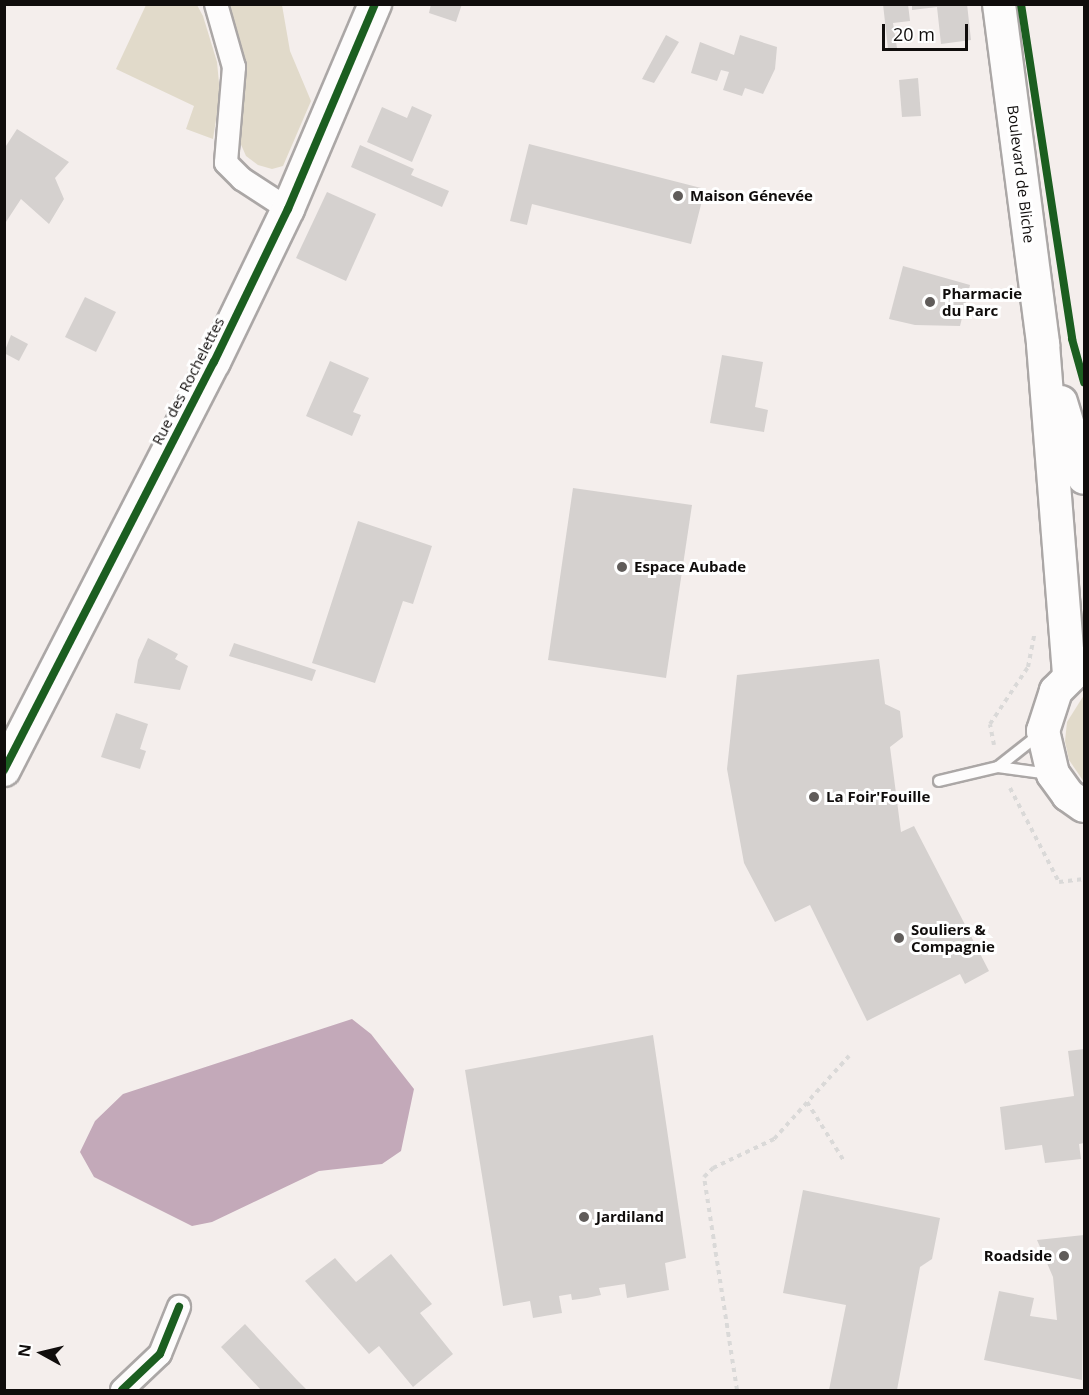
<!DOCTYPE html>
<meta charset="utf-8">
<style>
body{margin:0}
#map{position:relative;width:1089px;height:1395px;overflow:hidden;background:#f4eeec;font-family:"Open Sans",sans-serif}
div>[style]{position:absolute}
.green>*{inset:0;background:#e1daca}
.water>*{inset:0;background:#c3a9b9}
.building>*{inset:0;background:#d5d1cf}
.path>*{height:4px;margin-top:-2px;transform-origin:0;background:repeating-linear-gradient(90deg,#dad9d8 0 4.5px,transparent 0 9px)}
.roads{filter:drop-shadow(2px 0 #aba7a6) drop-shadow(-2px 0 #aba7a6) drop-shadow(0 2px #aba7a6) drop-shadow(0 -2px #aba7a6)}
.lane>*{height:10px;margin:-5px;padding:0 5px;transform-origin:5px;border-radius:5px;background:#fdfcfc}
.street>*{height:22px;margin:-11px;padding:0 11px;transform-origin:11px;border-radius:11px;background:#fdfcfc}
.secondary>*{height:32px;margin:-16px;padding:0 16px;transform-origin:16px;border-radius:16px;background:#fdfcfc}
.cycleway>*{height:8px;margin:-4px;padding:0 4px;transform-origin:4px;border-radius:4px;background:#1b5e20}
.dots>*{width:16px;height:16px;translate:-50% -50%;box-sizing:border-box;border:3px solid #fff;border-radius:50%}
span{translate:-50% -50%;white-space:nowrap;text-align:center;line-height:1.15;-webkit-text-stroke:6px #fff;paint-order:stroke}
.street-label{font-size:15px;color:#100d0c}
.poi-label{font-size:15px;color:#100d0c;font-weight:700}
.left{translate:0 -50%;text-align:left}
.right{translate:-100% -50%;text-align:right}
.frame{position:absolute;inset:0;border:6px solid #100d0c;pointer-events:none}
.north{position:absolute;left:12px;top:1323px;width:60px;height:60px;-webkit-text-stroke:4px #fff;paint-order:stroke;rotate:278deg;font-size:16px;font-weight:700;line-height:24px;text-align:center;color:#100d0c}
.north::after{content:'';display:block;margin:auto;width:21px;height:27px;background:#100d0c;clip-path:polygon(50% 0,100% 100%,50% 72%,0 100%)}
.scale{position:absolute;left:882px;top:24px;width:86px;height:27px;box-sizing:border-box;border:3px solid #100d0c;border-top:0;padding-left:8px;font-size:18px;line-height:21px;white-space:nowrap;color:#100d0c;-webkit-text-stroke:4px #fff;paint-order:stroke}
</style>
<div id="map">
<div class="green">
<div style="clip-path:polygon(146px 5px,197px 5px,203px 16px,217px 62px,220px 94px,213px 139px,186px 129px,194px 106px,116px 69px)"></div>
<div style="clip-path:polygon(225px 5px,282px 5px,290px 51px,311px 101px,283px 166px,272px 169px,258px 165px,246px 156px,239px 140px,245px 65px,238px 35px)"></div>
<div style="clip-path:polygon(1084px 695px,1084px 782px,1069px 760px,1065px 741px,1067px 722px)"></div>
</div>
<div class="water">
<div style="clip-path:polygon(352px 1019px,371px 1034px,414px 1089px,401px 1151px,382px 1164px,319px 1171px,212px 1222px,192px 1226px,94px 1177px,80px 1152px,95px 1121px,123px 1094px)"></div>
</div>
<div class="building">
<div style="clip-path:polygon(431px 4px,462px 4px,456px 22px,429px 13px)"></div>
<div style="clip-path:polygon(883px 4px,908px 4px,910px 21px,893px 23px,897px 48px,888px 49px)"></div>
<div style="clip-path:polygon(912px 4px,967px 4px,971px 40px,941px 44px,937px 7px,912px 10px)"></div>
<div style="clip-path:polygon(666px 35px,679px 42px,654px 83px,642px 79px)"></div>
<div style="clip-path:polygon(740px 35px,777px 47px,775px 69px,763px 94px,745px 88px,742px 96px,723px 90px,729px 72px,721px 70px,717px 81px,691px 73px,700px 42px,734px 55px)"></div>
<div style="clip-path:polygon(918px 78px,921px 116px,902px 117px,899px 80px)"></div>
<div style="clip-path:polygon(412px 106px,432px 115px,412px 162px,367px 142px,382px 107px,407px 118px)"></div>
<div style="clip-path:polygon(17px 129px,69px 162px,55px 178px,64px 199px,49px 224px,21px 199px,4px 225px,4px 149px)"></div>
<div style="clip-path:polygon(529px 144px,705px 189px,691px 244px,532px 204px,527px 225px,510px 221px)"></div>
<div style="clip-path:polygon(360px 145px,414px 169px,411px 175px,449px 191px,442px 207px,351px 167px)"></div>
<div style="clip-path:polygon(327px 192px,376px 214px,346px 281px,296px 258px)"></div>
<div style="clip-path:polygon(903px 266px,970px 285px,960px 326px,915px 325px,889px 319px)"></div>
<div style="clip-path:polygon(85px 297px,116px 312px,96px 352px,65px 337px)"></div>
<div style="clip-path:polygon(11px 335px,28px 344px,19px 361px,4px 353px)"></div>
<div style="clip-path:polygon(722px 355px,763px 362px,755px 407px,768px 410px,764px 432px,710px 423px)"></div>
<div style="clip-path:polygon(330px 361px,369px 378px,353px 412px,361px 415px,352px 436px,306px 416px)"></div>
<div style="clip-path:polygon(573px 488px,692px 505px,666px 678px,548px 660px)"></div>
<div style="clip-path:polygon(358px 521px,432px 546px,413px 604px,403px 601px,375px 683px,312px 663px)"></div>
<div style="clip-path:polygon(148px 638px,178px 654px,175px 659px,188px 666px,180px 690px,134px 683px,138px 660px)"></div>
<div style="clip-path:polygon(234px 643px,316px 670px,312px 681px,229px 656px)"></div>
<div style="clip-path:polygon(879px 659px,885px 704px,900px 711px,903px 737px,890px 747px,901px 832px,914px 826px,989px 971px,965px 984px,960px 974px,867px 1021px,810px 905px,775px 922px,744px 863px,727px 769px,737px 675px)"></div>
<div style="clip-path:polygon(116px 713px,148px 724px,140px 749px,146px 751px,140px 769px,101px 757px)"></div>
<div style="clip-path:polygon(653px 1035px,686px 1258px,665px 1263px,669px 1290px,627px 1298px,625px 1284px,599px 1288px,601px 1295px,587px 1298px,572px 1300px,571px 1294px,559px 1296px,562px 1313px,533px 1318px,530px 1301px,503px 1306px,465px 1070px)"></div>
<div style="clip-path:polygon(1084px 1049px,1084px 1143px,1079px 1144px,1081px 1159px,1045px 1163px,1042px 1145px,1005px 1150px,1000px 1107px,1074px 1096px,1068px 1051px)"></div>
<div style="clip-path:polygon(803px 1190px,940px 1218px,932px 1259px,920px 1267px,897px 1390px,829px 1390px,846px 1305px,783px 1293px)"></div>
<div style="clip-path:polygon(1084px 1235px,1082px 1380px,984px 1360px,999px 1291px,1034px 1298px,1030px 1316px,1057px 1320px,1053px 1277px,1037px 1240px)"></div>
<div style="clip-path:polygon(391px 1254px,432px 1304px,420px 1313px,453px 1354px,413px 1387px,379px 1346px,369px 1354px,305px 1281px,335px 1258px,356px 1282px)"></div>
<div style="clip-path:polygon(245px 1324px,297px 1380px,307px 1390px,261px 1390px,221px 1347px)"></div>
</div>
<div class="path">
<div style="left:994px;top:745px;width:21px;rotate:-101deg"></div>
<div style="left:990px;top:724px;width:69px;rotate:-56.3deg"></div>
<div style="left:1028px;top:667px;width:32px;rotate:-79deg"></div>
<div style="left:1010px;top:788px;width:106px;rotate:62.5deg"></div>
<div style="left:1059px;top:882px;width:25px;rotate:-7deg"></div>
<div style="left:807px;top:1102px;width:70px;rotate:57.9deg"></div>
<div style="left:737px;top:1390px;width:216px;rotate:-98.8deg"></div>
<div style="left:704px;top:1177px;width:13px;rotate:-45deg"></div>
<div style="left:713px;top:1168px;width:68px;rotate:-25.4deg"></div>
<div style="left:774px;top:1139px;width:112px;rotate:-47.9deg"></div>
</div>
<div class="roads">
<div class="lane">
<div style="left:998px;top:767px;width:55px;rotate:-38.3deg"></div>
<div style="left:939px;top:781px;width:61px;rotate:-13.3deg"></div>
<div style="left:998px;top:767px;width:52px;rotate:7.7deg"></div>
</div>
<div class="street">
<div style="left:216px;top:4px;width:66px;rotate:74.1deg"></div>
<div style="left:234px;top:67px;width:96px;rotate:94.8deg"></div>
<div style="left:226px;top:163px;width:23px;rotate:45deg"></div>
<div style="left:242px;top:179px;width:55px;rotate:33.1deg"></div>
<div style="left:122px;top:1390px;width:52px;rotate:-43.5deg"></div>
<div style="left:160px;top:1354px;width:51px;rotate:-68deg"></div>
</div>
<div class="secondary">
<div style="left:999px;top:4px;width:343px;rotate:82.6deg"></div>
<div style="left:1043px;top:344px;width:331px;rotate:85.5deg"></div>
<div style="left:1061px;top:402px;width:79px;rotate:73.2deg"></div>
<div style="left:1084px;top:663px;width:40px;rotate:135deg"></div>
<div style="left:1056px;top:691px;width:42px;rotate:108deg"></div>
<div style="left:1043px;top:731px;width:44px;rotate:76.9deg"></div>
<div style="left:1053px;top:774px;width:26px;rotate:54deg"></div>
<div style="left:1068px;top:795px;width:19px;rotate:35deg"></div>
<div style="left:4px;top:770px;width:459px;rotate:-62.8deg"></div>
<div style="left:214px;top:362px;width:170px;rotate:-64.2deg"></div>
<div style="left:288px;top:209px;width:223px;rotate:-67deg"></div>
</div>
</div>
<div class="cycleway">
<div style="left:1021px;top:4px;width:339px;rotate:81.3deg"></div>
<div style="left:1072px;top:339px;width:45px;rotate:74.4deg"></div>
<div style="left:4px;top:770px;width:459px;rotate:-62.8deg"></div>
<div style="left:214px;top:362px;width:170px;rotate:-64.2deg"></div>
<div style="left:288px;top:209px;width:223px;rotate:-67deg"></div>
<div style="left:122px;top:1390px;width:52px;rotate:-43.5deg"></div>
<div style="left:160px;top:1354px;width:51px;rotate:-68deg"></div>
</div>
<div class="dots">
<div style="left:678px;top:196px;background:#605c5a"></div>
<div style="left:930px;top:302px;background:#605c5a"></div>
<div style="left:622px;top:567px;background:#605c5a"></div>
<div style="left:814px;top:797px;background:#605c5a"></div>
<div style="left:899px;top:938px;background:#605c5a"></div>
<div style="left:584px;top:1217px;background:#605c5a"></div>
<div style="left:1064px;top:1256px;background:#605c5a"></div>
</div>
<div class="street-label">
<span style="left:1021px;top:174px;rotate:83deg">Boulevard de Bliche</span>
<span style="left:188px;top:381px;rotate:-63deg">Rue des Rochelettes</span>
</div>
<div class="poi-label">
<span class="left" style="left:690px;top:196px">Maison Génevée</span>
<span class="left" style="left:942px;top:302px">Pharmacie<br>du Parc</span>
<span class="left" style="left:634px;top:567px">Espace Aubade</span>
<span class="left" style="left:826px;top:797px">La Foir'Fouille</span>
<span class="left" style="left:911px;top:938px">Souliers &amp;<br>Compagnie</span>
<span class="left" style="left:596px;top:1217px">Jardiland</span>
<span class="right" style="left:1052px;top:1256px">Roadside</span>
</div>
<div class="frame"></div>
<div class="north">N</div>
<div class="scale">20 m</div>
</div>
